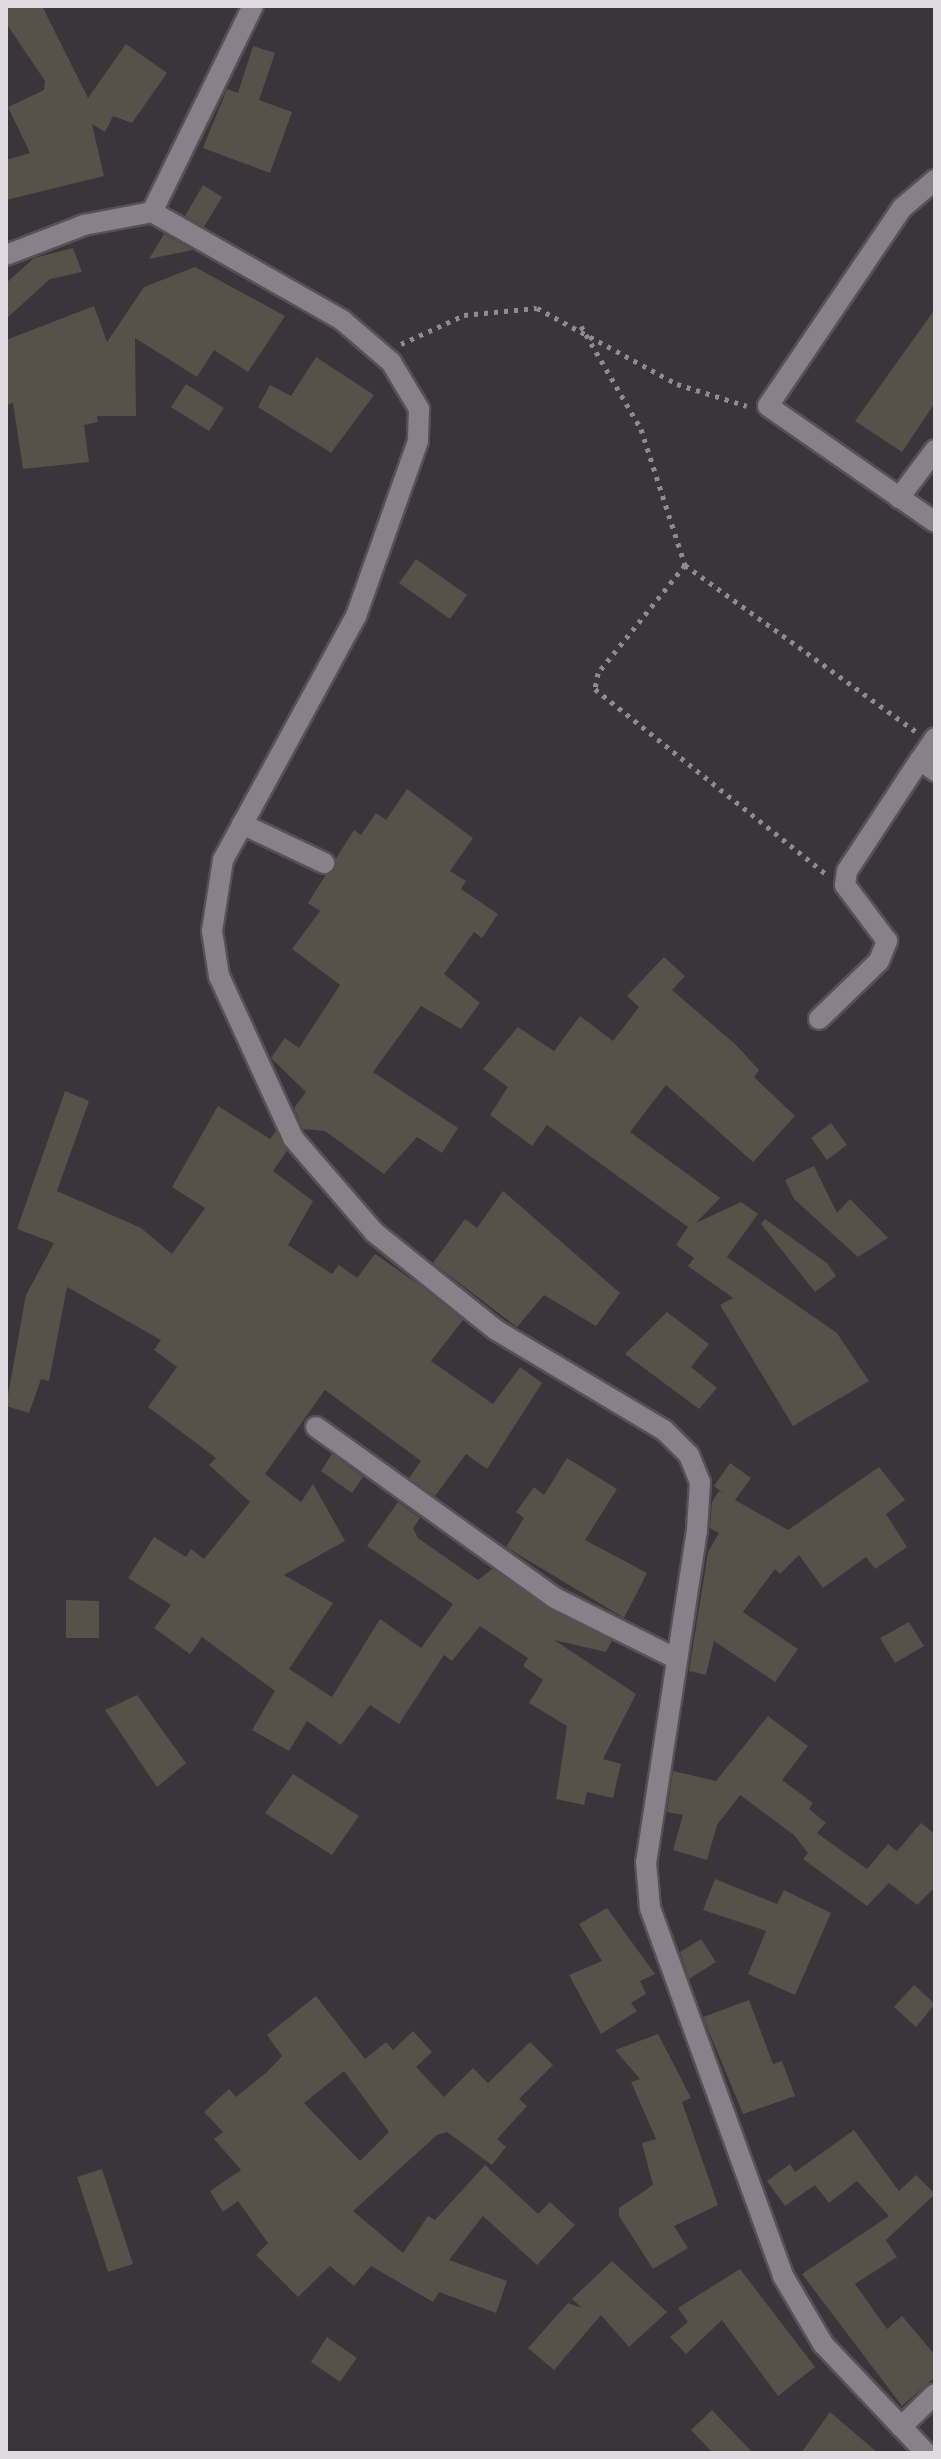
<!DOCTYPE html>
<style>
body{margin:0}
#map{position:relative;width:941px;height:2459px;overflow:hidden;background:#3a343b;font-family:Roboto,sans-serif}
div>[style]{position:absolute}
.building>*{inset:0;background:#565149}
.path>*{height:5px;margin-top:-2.5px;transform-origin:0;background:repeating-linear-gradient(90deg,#908b91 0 4px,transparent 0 10px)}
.roads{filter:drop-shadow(2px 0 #565157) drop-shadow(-2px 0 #565157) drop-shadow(0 2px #565157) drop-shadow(0 -2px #565157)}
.street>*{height:20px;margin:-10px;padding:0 10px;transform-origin:10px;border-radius:10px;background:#888189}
.secondary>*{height:20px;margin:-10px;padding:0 10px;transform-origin:10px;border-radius:10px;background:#888189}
span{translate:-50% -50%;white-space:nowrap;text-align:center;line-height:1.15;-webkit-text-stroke:7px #1f1d20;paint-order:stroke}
.frame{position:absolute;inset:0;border:8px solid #dfdbe0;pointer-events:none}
</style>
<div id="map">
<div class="building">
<div style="clip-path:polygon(6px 6px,42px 6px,88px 98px,126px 44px,167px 73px,132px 123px,113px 116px,105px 132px,92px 124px,104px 176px,6px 200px,6px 160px,30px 153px,8px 107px,44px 90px,45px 81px,6px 23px)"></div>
<div style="clip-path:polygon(253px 46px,275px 53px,259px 100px,292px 112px,270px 173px,203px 148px,227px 89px,238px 93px)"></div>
<div style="clip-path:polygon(203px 185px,222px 197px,204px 227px,185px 216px)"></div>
<div style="clip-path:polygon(164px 234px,193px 250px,149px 259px)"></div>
<div style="clip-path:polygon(73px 248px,82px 272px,50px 279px,6px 319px,6px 283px,34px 258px)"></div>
<div style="clip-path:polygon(195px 267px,285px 316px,248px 372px,214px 350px,197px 377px,135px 338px,136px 416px,97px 416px,98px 422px,84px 425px,89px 462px,23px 469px,13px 403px,6px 405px,6px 340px,94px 306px,107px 342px,144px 287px)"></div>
<div style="clip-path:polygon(935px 309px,935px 403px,902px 452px,855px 421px)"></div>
<div style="clip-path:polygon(316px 357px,374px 395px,331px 453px,258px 407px,270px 385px,291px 396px)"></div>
<div style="clip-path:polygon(186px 384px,224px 408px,209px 431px,171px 407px)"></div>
<div style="clip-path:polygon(416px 559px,467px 595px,450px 619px,399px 583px)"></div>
<div style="clip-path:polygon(407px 789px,473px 838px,450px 871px,466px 881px,461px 889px,498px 914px,482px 938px,474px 932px,444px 974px,480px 1003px,461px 1029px,421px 1006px,373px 1072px,458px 1128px,442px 1153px,417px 1137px,384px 1174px,325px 1131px,303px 1129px,294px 1108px,306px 1092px,271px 1058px,285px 1038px,299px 1048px,340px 985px,292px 949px,320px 911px,308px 903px,354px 830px,361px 835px,376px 813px,386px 820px)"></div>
<div style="clip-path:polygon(664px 957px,685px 976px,672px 990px,735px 1044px,759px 1070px,754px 1077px,795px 1116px,753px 1162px,666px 1085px,630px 1132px,720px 1198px,696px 1223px,741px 1202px,758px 1214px,727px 1257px,837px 1333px,869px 1381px,793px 1426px,720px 1305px,733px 1298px,688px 1266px,694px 1258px,676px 1245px,688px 1227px,547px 1125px,532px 1146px,490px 1115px,508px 1087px,483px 1069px,518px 1027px,554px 1051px,580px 1016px,613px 1041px,639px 1007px,627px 996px)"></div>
<div style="clip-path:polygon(65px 1091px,89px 1101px,57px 1191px,141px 1228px,172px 1254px,205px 1208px,172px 1187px,218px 1106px,270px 1139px,276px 1131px,287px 1151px,273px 1171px,313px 1201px,288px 1245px,332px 1274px,339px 1265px,357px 1278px,375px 1254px,418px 1284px,463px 1320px,431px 1361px,493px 1404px,520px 1367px,542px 1383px,487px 1469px,466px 1454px,435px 1496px,409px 1478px,421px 1461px,325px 1390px,265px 1474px,301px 1502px,313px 1484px,345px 1541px,284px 1575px,333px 1603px,289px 1669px,332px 1697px,380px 1619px,421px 1648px,453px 1604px,367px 1546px,398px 1502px,420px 1518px,413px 1528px,418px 1538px,478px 1580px,492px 1569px,612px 1641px,606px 1652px,554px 1640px,636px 1694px,603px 1759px,621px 1764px,613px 1798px,587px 1792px,584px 1805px,556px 1799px,567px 1726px,529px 1703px,543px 1680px,523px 1666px,528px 1658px,480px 1626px,452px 1661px,444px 1655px,399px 1724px,370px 1705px,341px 1745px,307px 1721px,289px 1751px,252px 1730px,275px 1691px,202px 1637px,190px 1654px,154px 1628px,171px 1605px,128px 1578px,154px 1537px,186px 1557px,191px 1549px,204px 1559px,250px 1502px,209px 1465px,216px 1458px,148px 1407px,177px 1367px,154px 1350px,161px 1340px,67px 1287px,49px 1381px,41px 1379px,29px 1413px,6px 1406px,26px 1295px,54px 1243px,17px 1229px)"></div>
<div style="clip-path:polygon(831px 1123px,847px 1145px,827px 1160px,811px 1138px)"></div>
<div style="clip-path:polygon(814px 1166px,837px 1213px,850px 1199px,888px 1238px,858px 1257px,794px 1199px,785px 1180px)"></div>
<div style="clip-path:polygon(503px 1191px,620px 1293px,596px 1326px,544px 1295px,517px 1327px,433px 1263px,465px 1219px,477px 1228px)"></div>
<div style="clip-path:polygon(765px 1219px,827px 1263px,836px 1276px,815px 1292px,761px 1224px)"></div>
<div style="clip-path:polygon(667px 1312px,709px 1344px,691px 1367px,717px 1388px,699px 1409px,625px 1354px)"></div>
<div style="clip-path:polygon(332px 1454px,363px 1477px,352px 1493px,321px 1471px)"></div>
<div style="clip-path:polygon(567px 1458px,617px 1489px,585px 1540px,647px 1573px,624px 1618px,506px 1547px,524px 1518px,516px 1512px,534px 1487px,544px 1495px)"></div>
<div style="clip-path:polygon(730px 1463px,751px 1478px,735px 1500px,788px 1530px,879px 1467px,905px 1500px,886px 1514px,907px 1547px,875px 1569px,866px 1557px,823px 1588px,799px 1555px,780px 1574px,775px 1569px,743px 1612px,798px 1649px,775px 1682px,714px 1641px,706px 1675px,689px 1671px,708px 1552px,719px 1533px,710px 1528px,712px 1502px,719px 1491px,725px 1495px,714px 1486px)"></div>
<div style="clip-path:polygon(66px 1600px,99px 1601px,99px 1638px,66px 1638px)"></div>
<div style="clip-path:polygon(909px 1622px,924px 1646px,895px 1663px,880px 1638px)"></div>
<div style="clip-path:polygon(137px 1695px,186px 1763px,157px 1787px,105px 1710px)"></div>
<div style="clip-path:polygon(768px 1716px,808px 1746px,782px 1780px,813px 1803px,809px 1809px,826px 1823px,817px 1833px,867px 1869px,888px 1844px,897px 1851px,921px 1823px,935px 1834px,935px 1887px,917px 1905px,889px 1883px,867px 1906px,803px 1859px,808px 1853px,794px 1835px,740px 1795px,717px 1825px,707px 1860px,673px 1850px,683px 1815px,667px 1812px,673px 1771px,716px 1781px)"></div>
<div style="clip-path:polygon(293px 1774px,359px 1816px,332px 1855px,265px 1813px)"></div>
<div style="clip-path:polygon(715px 1879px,777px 1904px,784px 1890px,831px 1913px,795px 1995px,748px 1974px,766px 1931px,703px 1910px)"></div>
<div style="clip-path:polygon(607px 1908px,655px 1974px,640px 1981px,646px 1994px,631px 2003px,637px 2011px,601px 2034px,569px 1975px,602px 1961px,579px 1924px)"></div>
<div style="clip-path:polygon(701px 1939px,716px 1962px,689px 1979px,680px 1952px)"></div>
<div style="clip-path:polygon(914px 1985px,935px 2004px,916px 2027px,894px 2007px)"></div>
<div style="clip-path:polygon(evenodd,316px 1996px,365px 2059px,386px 2042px,393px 2050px,413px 2031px,432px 2052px,416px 2067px,444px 2097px,473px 2068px,488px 2083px,530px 2042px,553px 2065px,519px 2099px,527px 2106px,497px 2139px,506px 2147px,492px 2165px,447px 2132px,437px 2135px,353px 2211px,403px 2253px,428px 2216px,435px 2220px,485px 2165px,538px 2214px,550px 2202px,575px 2225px,537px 2265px,483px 2216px,449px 2260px,507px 2281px,496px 2313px,439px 2292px,433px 2302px,371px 2266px,354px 2286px,330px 2266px,298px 2297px,256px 2255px,268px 2243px,238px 2201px,223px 2212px,210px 2191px,241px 2170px,214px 2139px,223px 2132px,204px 2112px,229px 2089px,236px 2097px,267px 2072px,282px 2056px,267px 2035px,316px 1996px,344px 2071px,389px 2132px,360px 2161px,304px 2103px,344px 2071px)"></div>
<div style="clip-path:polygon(749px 2000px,773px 2064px,782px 2061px,795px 2096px,743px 2114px,703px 2017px)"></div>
<div style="clip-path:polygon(658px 2034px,691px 2098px,682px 2102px,718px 2205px,674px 2226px,688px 2248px,653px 2269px,619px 2216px,619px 2208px,653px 2185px,642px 2143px,656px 2139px,631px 2082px,640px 2079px,615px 2050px)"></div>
<div style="clip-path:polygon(854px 2130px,899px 2191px,916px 2175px,935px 2194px,886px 2240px,897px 2257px,855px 2284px,887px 2329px,902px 2316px,935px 2355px,935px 2377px,902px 2406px,802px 2274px,889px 2216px,857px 2181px,829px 2203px,815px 2185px,785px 2206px,767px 2181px,790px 2164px,795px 2172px)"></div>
<div style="clip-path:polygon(102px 2169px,133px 2264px,108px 2272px,77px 2177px)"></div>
<div style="clip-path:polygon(612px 2261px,667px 2312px,629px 2347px,601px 2315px,554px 2370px,528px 2348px,568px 2303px,582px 2308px,572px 2299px)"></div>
<div style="clip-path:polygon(740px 2269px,815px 2367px,778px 2396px,722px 2320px,686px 2354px,670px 2337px,688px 2322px,678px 2308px)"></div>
<div style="clip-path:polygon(327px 2337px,357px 2358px,340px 2382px,311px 2362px)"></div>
<div style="clip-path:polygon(712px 2410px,753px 2453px,713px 2453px,691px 2430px)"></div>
<div style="clip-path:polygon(830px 2412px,878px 2453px,801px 2453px)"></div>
</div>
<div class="path">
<div style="left:581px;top:326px;width:119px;rotate:59.8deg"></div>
<div style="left:641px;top:429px;width:143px;rotate:72.1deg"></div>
<div style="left:685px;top:565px;width:139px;rotate:128.9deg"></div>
<div style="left:598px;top:673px;width:16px;rotate:101deg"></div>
<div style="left:595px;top:689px;width:296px;rotate:38.7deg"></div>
<div style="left:401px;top:344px;width:69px;rotate:-24.7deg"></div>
<div style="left:464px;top:315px;width:73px;rotate:-5.5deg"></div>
<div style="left:537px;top:308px;width:159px;rotate:28.5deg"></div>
<div style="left:677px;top:384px;width:73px;rotate:17.4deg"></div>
<div style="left:685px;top:565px;width:284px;rotate:35.8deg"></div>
</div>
<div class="roads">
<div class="street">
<div style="left:935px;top:180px;width:43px;rotate:139.7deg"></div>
<div style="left:902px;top:208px;width:239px;rotate:124.1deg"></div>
<div style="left:768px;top:406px;width:203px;rotate:34.8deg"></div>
<div style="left:152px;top:212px;width:219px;rotate:29.6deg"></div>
<div style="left:342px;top:320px;width:65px;rotate:40.6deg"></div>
<div style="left:391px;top:362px;width:55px;rotate:59.2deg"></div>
<div style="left:419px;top:409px;width:32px;rotate:92deg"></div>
<div style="left:418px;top:441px;width:186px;rotate:109.5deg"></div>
<div style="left:356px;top:616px;width:278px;rotate:118.6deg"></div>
<div style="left:223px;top:860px;width:72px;rotate:98.8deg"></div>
<div style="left:212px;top:931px;width:46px;rotate:81.2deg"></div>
<div style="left:219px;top:976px;width:178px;rotate:65.4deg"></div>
<div style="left:293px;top:1138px;width:124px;rotate:49.2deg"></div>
<div style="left:374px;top:1232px;width:156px;rotate:38.8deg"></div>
<div style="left:496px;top:1330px;width:196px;rotate:30.8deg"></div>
<div style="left:664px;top:1430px;width:35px;rotate:45deg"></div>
<div style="left:689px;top:1455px;width:29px;rotate:68deg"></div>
<div style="left:700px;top:1482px;width:48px;rotate:93.6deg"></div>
<div style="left:697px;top:1530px;width:336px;rotate:98.7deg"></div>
<div style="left:646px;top:1862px;width:46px;rotate:85deg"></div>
<div style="left:650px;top:1908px;width:391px;rotate:70.1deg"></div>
<div style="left:783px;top:2276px;width:79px;rotate:59.5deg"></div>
<div style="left:823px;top:2344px;width:150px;rotate:46.6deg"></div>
<div style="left:899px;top:498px;width:60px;rotate:-53.1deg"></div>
<div style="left:935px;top:738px;width:27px;rotate:124deg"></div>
<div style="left:920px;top:760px;width:19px;rotate:36deg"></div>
<div style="left:242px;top:824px;width:91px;rotate:25.4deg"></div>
<div style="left:819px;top:1019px;width:83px;rotate:-44deg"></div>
<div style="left:879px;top:961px;width:22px;rotate:-68deg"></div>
<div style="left:887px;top:941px;width:70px;rotate:-126.9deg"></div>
<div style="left:845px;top:885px;width:14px;rotate:-82deg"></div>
<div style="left:847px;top:871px;width:133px;rotate:-56.7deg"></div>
<div style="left:316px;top:1427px;width:294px;rotate:35.6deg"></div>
<div style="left:555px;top:1598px;width:136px;rotate:26.6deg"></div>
<div style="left:901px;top:2427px;width:47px;rotate:-44.1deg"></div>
</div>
<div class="secondary">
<div style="left:6px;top:255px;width:84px;rotate:-21deg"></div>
<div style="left:84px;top:225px;width:69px;rotate:-10.8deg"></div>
<div style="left:152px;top:212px;width:229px;rotate:-63.9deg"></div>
</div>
</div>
<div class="frame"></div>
</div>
